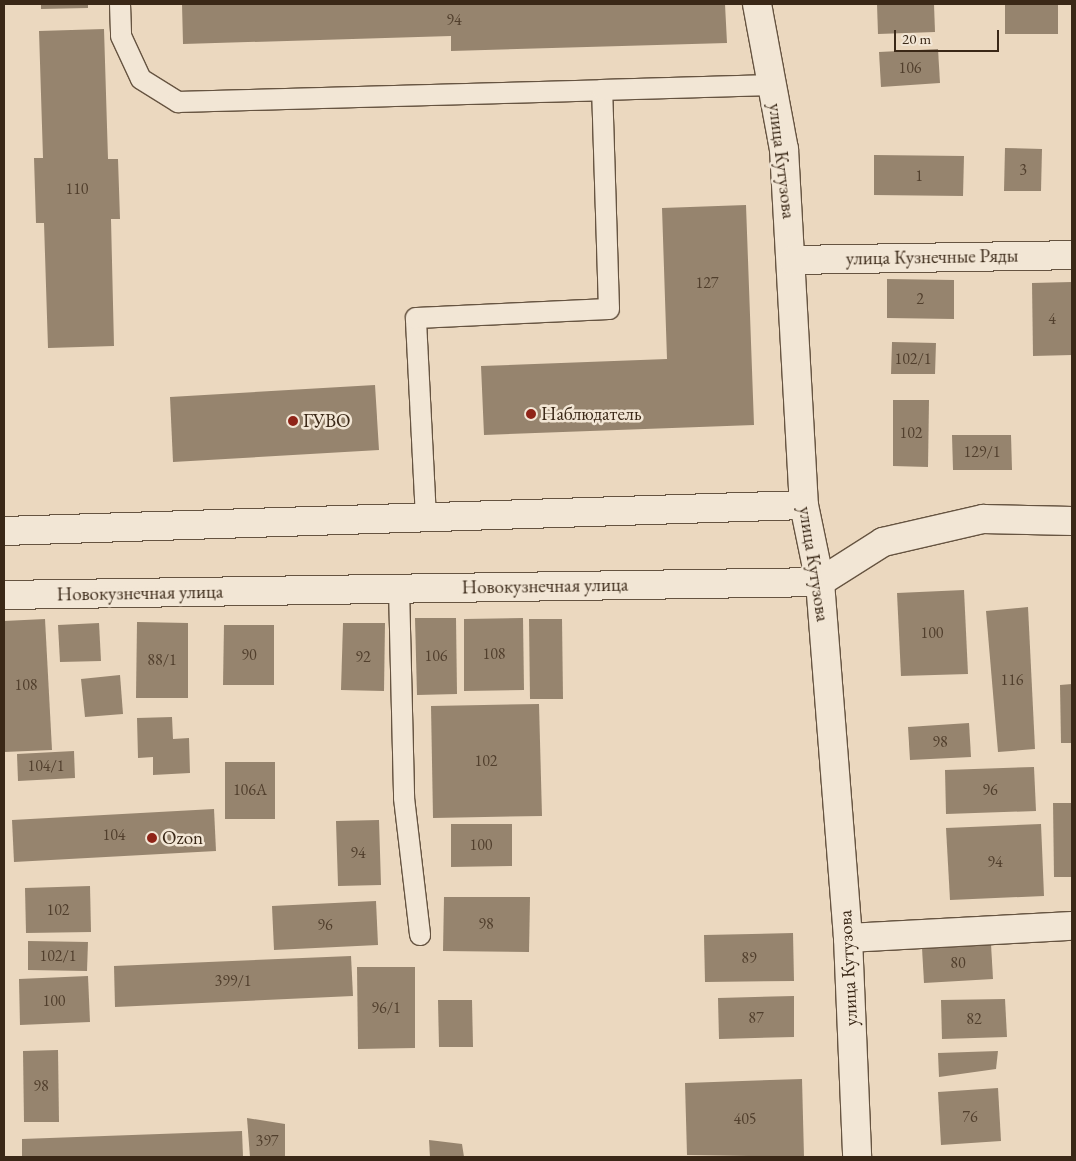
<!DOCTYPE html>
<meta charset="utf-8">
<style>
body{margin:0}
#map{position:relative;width:1076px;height:1161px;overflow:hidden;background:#ebd8bf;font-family:"EB Garamond",serif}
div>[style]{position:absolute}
.building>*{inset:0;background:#96846e}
.roads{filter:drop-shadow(1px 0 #665441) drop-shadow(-1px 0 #665441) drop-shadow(0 1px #665441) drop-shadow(0 -1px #665441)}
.lane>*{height:20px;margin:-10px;padding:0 10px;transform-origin:10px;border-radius:10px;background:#f2e6d5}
.street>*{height:28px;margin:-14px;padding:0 14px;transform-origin:14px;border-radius:14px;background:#f2e6d5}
.dots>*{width:14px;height:14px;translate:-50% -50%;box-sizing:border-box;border:2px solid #f2e6d5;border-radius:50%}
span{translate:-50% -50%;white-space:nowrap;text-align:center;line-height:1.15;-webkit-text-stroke:5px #f2e6d5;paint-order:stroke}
.number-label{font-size:16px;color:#513f2d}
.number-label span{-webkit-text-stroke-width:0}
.street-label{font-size:19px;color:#3a2817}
.poi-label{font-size:19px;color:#3a2817}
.left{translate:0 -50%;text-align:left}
.frame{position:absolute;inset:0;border:5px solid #3a2817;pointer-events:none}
.scale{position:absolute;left:894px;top:30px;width:105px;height:22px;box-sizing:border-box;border:2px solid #3a2817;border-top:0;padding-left:6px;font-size:15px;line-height:18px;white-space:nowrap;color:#3a2817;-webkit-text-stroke:4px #f2e6d5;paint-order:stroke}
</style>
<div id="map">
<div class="building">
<div style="clip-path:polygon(41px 4px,88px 4px,88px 8px,41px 9px)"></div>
<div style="clip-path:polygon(182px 4px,725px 4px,727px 43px,451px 51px,451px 36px,183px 44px)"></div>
<div style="clip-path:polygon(877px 4px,934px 4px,935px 32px,878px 34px)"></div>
<div style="clip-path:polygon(1005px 4px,1058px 4px,1058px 34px,1005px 34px)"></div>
<div style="clip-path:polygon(104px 29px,108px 159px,118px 159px,120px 219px,111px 219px,114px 346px,48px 348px,44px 223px,36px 223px,34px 158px,43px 158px,39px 31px)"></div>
<div style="clip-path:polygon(938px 49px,940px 83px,881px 87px,879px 52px)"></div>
<div style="clip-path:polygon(1005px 148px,1042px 149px,1041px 191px,1004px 191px)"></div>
<div style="clip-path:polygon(874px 155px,964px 156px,963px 196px,874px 195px)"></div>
<div style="clip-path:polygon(746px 205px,754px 425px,484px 435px,481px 366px,667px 359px,662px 208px)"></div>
<div style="clip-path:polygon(887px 279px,954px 280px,954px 319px,887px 318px)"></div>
<div style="clip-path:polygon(1072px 282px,1072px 355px,1033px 356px,1032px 283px)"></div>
<div style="clip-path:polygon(892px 342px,936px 343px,935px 374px,891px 374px)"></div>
<div style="clip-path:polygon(375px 385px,379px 450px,173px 462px,170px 397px)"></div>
<div style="clip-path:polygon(893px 400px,929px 400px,928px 467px,893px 466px)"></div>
<div style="clip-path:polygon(952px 435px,1011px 435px,1012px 470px,953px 470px)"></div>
<div style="clip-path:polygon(964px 590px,968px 674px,901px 676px,897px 593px)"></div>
<div style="clip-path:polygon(1028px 607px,1035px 749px,998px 752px,986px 611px)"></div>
<div style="clip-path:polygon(415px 618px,456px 618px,457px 694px,417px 695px)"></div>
<div style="clip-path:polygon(523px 618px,524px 690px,464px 691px,464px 619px)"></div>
<div style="clip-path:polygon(45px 619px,52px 750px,4px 752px,4px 621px)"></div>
<div style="clip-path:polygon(529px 619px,562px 619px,563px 699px,530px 699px)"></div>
<div style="clip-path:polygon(137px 622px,188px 623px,188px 698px,136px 698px)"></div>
<div style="clip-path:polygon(99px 623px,101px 661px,60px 662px,58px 625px)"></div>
<div style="clip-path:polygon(343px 623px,385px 623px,384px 691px,341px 690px)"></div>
<div style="clip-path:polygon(224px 625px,274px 625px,274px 685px,223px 685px)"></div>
<div style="clip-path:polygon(120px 675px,123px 714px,85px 717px,81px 679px)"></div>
<div style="clip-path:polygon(1072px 684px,1072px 743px,1061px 743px,1060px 685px)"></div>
<div style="clip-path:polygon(539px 704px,542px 816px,433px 818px,431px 706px)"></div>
<div style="clip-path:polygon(172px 717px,173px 739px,189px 738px,190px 773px,153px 775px,153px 757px,138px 758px,137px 718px)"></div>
<div style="clip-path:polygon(969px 723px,971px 757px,910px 760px,908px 727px)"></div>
<div style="clip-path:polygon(74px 751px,75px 778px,18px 781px,17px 754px)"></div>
<div style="clip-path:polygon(225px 762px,275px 762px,275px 819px,225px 819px)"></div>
<div style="clip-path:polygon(1034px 767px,1036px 811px,946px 814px,945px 770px)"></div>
<div style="clip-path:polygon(1053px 803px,1072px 803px,1072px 877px,1054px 877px)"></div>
<div style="clip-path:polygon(214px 809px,216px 851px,14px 862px,12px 820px)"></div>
<div style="clip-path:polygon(379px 820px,381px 885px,338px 886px,336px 821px)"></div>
<div style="clip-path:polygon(451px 824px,512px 824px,512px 866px,451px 867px)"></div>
<div style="clip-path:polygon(1041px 824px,1044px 896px,950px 900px,946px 828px)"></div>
<div style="clip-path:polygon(90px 886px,91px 932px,26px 933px,25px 888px)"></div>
<div style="clip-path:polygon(444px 897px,530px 897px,529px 952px,443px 951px)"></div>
<div style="clip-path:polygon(376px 901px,378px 945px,274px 950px,272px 906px)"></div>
<div style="clip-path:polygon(793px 933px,794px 981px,705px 982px,704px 935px)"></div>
<div style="clip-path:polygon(28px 941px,88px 942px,87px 971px,28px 970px)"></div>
<div style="clip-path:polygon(991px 944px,993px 979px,924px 983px,922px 948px)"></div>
<div style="clip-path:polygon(351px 956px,353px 996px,115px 1007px,114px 966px)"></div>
<div style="clip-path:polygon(357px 967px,415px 967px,415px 1048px,358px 1049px)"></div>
<div style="clip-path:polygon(88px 976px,90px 1022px,20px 1025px,19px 979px)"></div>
<div style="clip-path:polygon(794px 996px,794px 1037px,719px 1039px,718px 998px)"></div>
<div style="clip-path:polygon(1005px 999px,1007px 1037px,942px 1039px,941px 1000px)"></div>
<div style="clip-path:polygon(438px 1000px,472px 1000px,473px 1047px,439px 1047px)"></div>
<div style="clip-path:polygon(58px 1050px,59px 1122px,24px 1122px,23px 1051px)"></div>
<div style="clip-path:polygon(998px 1051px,996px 1069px,939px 1077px,938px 1053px)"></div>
<div style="clip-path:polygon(802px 1079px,804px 1157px,687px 1155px,685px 1083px)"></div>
<div style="clip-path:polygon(998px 1088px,1001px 1141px,941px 1145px,938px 1092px)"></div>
<div style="clip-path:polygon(247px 1118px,285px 1124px,285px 1157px,250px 1157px)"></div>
<div style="clip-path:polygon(242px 1131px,243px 1157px,22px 1157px,22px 1139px)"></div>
<div style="clip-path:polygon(429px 1140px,462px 1144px,464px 1157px,430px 1157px)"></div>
</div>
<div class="roads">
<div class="lane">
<div style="left:120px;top:4px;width:32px;rotate:88deg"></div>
<div style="left:121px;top:36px;width:47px;rotate:65.1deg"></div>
<div style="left:141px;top:79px;width:44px;rotate:31.9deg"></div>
<div style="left:178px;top:102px;width:424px;rotate:-1.6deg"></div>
<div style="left:426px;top:518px;width:200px;rotate:-92.9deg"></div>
<div style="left:416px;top:318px;width:193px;rotate:-2.7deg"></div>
<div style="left:609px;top:309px;width:219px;rotate:-91.8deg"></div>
<div style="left:602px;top:90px;width:169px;rotate:-1.7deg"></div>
<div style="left:399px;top:588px;width:210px;rotate:88.6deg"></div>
<div style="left:404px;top:798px;width:138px;rotate:83.3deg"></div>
</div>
<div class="street">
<div style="left:757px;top:4px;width:147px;rotate:79.5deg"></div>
<div style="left:784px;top:149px;width:357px;rotate:86.8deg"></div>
<div style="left:804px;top:505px;width:79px;rotate:78.3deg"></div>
<div style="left:820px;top:582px;width:357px;rotate:85.5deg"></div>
<div style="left:848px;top:938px;width:219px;rotate:87.6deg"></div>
<div style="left:793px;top:260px;width:279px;rotate:-1deg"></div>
<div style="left:4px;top:531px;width:800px;rotate:-1.86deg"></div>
<div style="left:4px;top:595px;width:816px;rotate:-0.91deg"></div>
<div style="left:820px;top:582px;width:75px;rotate:-32.4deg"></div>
<div style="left:883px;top:542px;width:103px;rotate:-13deg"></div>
<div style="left:983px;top:519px;width:89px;rotate:1.3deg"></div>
<div style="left:848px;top:938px;width:224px;rotate:-3.1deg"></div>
</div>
</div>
<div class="dots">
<div style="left:531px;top:414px;background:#8f2418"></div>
<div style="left:293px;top:421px;background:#8f2418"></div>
<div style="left:152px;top:838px;background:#8f2418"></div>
</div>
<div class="number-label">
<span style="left:454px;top:20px">94</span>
<span style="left:910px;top:68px">106</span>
<span style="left:1023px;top:170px">3</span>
<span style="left:919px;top:176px">1</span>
<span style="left:77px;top:189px">110</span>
<span style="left:707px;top:283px">127</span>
<span style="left:920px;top:299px">2</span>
<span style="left:1052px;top:319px">4</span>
<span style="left:913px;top:359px">102/1</span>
<span style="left:911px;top:433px">102</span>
<span style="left:982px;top:452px">129/1</span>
<span style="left:932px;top:633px">100</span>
<span style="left:494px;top:654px">108</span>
<span style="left:249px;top:655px">90</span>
<span style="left:436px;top:656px">106</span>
<span style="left:363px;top:657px">92</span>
<span style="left:162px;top:660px">88/1</span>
<span style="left:1012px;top:680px">116</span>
<span style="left:26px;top:685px">108</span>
<span style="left:940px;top:742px">98</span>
<span style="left:486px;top:761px">102</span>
<span style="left:46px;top:766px">104/1</span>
<span style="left:250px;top:790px">106А</span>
<span style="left:990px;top:790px">96</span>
<span style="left:114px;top:835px">104</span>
<span style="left:481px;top:845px">100</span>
<span style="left:358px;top:853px">94</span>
<span style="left:995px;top:862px">94</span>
<span style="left:58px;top:910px">102</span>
<span style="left:486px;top:924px">98</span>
<span style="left:325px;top:925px">96</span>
<span style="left:58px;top:956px">102/1</span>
<span style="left:749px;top:958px">89</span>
<span style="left:958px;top:963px">80</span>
<span style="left:233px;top:981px">399/1</span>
<span style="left:54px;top:1001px">100</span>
<span style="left:386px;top:1008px">96/1</span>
<span style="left:756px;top:1018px">87</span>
<span style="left:974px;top:1019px">82</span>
<span style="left:41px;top:1086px">98</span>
<span style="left:970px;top:1117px">76</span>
<span style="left:745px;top:1119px">405</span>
<span style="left:267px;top:1141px">397</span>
</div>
<div class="street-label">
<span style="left:782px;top:161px;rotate:83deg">улица Кутузова</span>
<span style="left:932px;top:257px;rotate:-1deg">улица Кузнечные Ряды</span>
<span style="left:814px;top:564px;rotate:81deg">улица Кутузова</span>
<span style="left:545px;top:586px;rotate:-1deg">Новокузнечная улица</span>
<span style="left:140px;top:593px;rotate:-1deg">Новокузнечная улица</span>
<span style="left:848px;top:968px;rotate:-93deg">улица Кутузова</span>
</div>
<div class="poi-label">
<span class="left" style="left:541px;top:414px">Наблюдатель</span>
<span class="left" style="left:303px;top:421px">ГУВО</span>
<span class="left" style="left:162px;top:838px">Ozon</span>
</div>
<div class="frame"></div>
<div class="scale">20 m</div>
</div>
